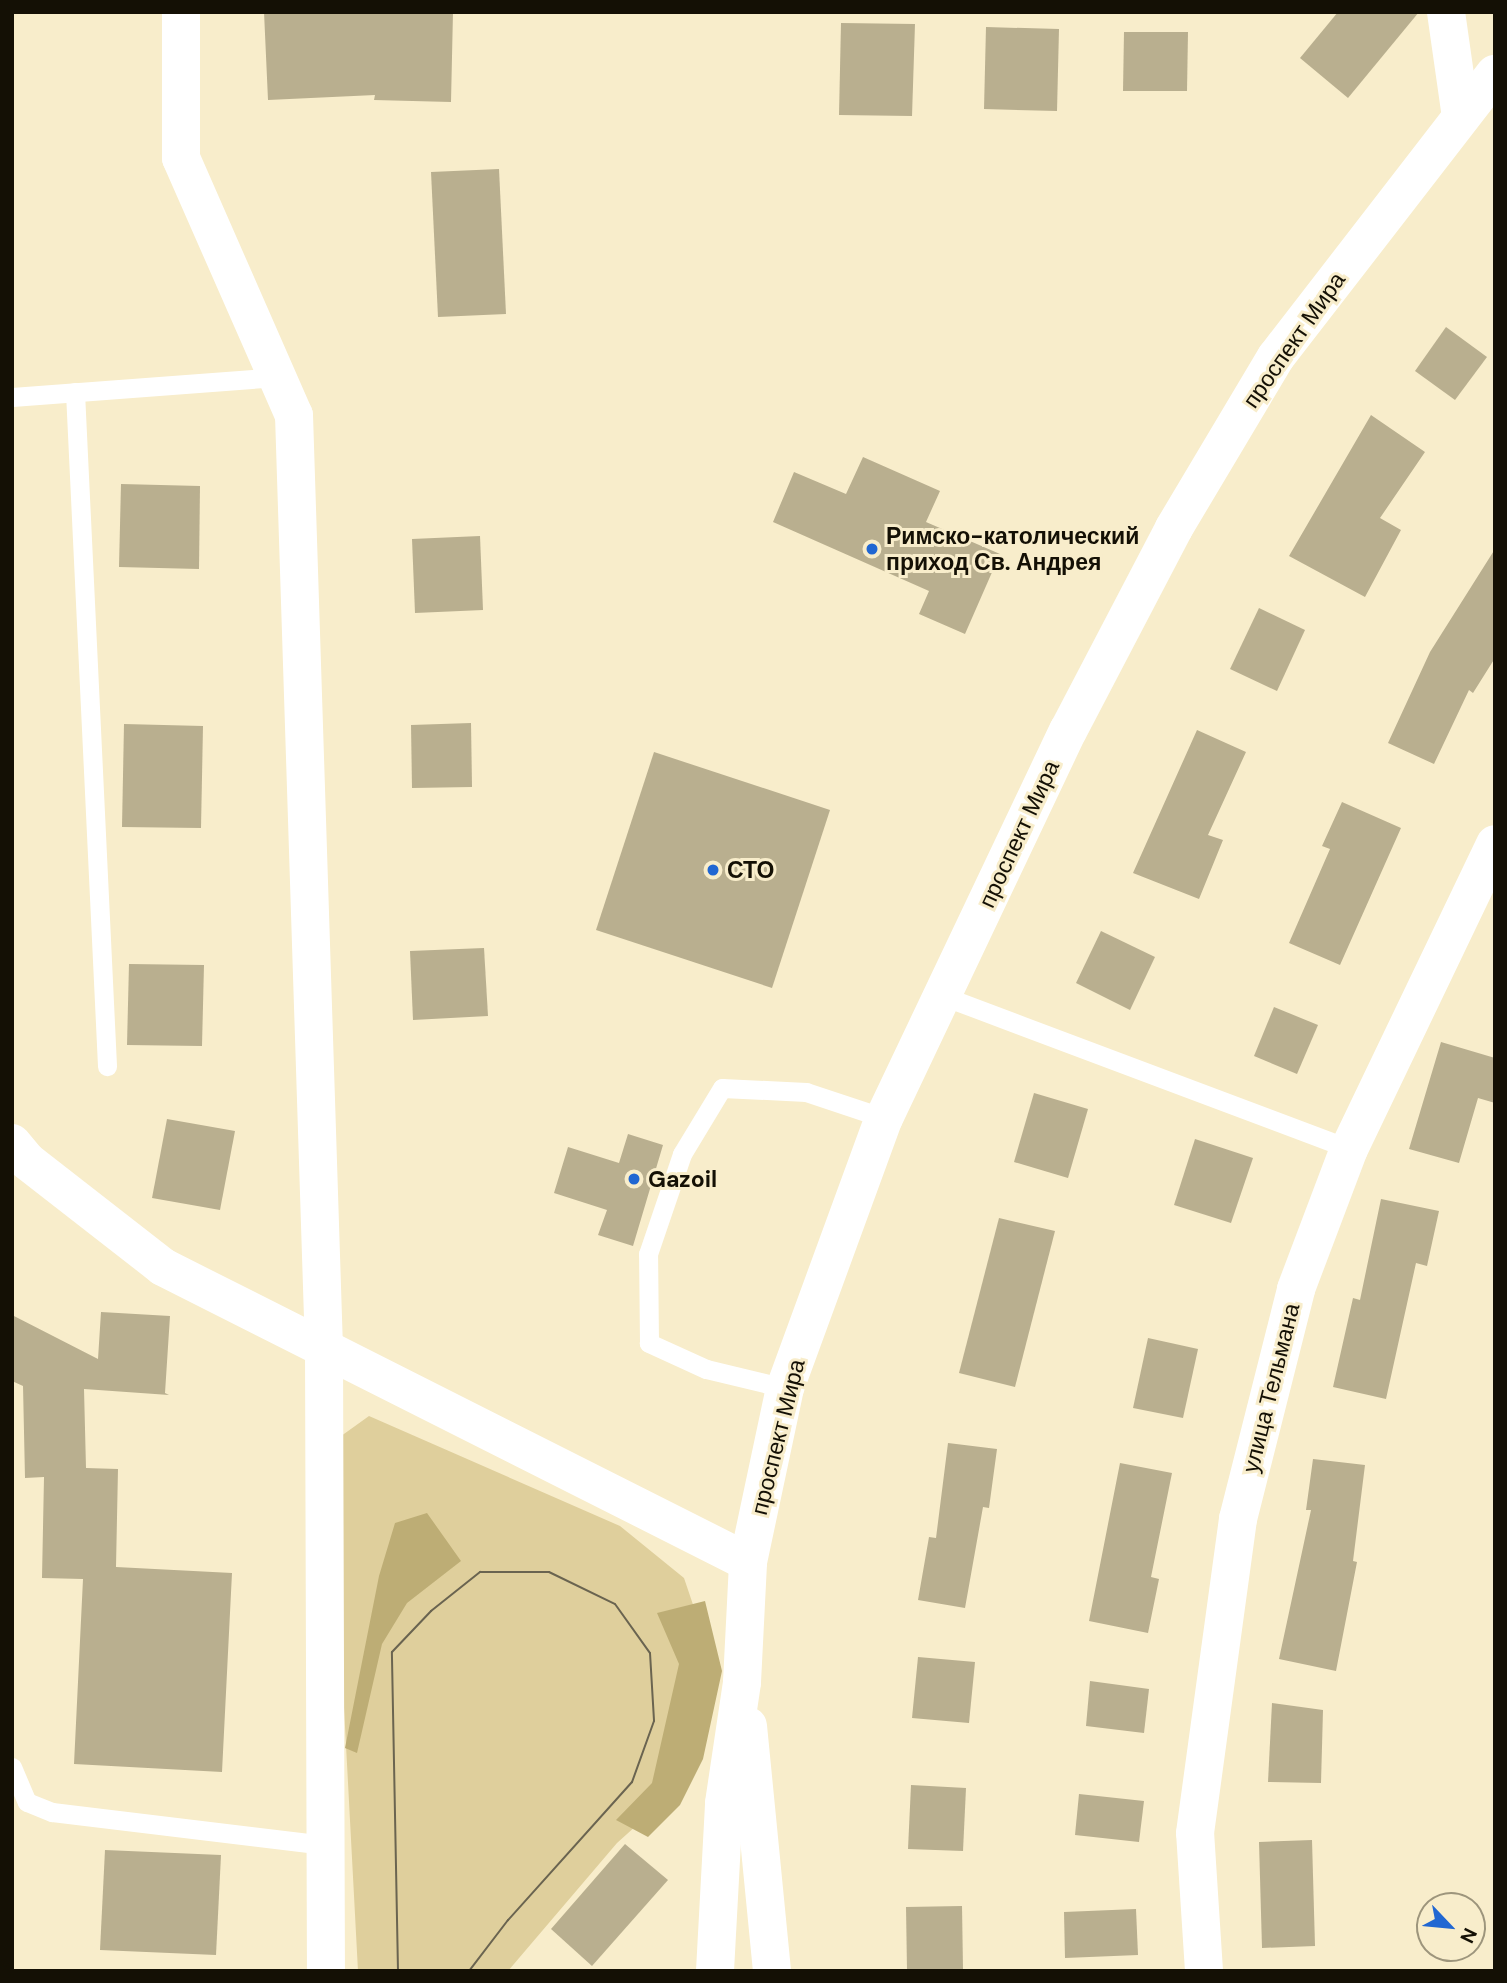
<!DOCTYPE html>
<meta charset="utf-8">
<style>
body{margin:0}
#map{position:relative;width:1507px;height:1983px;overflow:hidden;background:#f8edcb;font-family:"DM Sans",sans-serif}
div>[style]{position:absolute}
.green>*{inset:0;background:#dfcf9c}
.forest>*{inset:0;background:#bdad75}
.building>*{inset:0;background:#b9af8f}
.lane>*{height:19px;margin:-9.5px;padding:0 9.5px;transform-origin:9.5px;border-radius:9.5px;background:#fff}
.street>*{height:38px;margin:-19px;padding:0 19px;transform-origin:19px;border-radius:19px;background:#fff}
.secondary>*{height:38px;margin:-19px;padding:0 19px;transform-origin:19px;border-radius:19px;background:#fff}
.tram>*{height:2px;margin:-1px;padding:0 1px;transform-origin:1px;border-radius:1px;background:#6a6450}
.dots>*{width:19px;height:19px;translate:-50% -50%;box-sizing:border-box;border:4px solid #f8edcb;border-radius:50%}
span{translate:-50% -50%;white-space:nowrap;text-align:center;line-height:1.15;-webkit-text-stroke:6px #f8edcb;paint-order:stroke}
.street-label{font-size:23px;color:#141005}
.poi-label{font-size:23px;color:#141005;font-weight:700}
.left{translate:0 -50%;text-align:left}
.frame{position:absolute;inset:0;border:14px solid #141005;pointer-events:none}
.north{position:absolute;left:1416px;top:1892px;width:70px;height:70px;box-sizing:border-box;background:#f8edcb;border:2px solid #9d957c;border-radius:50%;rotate:116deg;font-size:19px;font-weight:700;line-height:28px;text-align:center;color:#141005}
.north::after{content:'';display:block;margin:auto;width:24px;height:32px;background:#2167d2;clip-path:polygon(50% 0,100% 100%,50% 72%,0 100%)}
</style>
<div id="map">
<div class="green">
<div style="clip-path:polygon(369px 1416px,620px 1526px,684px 1578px,708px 1649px,677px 1789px,617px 1843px,508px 1971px,358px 1971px,330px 1444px)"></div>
</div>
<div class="forest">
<div style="clip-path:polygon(427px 1513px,461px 1561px,407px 1603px,382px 1644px,357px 1753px,345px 1748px,379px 1576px,395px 1523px)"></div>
<div style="clip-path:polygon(705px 1601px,722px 1671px,703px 1759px,680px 1805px,648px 1837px,616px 1820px,652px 1783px,679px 1664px,657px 1613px)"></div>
</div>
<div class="building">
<div style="clip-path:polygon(264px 12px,453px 12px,451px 102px,374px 100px,375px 95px,268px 100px)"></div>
<div style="clip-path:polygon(1338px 12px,1419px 12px,1348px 98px,1300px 58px)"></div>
<div style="clip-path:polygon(841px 23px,915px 24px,912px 116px,839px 115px)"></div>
<div style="clip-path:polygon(986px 27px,1059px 29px,1057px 111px,984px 109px)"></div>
<div style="clip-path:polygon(1124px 32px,1188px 32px,1187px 91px,1123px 91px)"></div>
<div style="clip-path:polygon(499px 169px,506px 314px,438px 317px,431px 172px)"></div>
<div style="clip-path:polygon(1446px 327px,1487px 357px,1455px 400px,1415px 371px)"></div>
<div style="clip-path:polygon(1371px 415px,1425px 452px,1380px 518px,1401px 530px,1365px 597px,1289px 556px)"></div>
<div style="clip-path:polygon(863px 457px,940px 491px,926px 522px,1000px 554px,965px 634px,919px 614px,929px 591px,773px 522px,794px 472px,846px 494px)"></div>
<div style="clip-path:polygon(121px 484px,200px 486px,199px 569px,119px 567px)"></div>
<div style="clip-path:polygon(480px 536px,483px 610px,415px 613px,412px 539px)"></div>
<div style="clip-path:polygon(1495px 549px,1495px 658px,1473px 693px,1469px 690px,1434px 764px,1388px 743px,1430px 652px)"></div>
<div style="clip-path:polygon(1259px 608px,1305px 630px,1277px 691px,1230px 669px)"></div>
<div style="clip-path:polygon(471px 723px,472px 787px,412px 788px,411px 725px)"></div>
<div style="clip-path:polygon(124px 724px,203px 726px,201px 828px,122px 827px)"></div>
<div style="clip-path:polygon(1197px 730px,1246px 752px,1208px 835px,1223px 840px,1199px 899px,1133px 873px)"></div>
<div style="clip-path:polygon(654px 752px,830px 810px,772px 988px,596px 930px)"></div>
<div style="clip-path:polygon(1342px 802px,1401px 828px,1340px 965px,1289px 943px,1330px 849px,1322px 846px)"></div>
<div style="clip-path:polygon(1101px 931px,1155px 957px,1130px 1010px,1076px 983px)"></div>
<div style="clip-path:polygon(484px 948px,488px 1016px,413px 1020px,410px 951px)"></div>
<div style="clip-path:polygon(129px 964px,204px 965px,202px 1046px,127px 1045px)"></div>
<div style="clip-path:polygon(1274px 1007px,1318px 1025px,1297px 1074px,1254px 1056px)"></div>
<div style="clip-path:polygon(1441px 1042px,1495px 1058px,1495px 1103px,1478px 1098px,1459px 1163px,1409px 1149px)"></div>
<div style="clip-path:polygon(1034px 1093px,1088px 1109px,1068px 1178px,1014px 1162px)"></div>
<div style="clip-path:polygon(167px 1119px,235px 1131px,220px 1210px,152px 1198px)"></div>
<div style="clip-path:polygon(628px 1134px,663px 1145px,633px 1246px,598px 1235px,607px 1210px,554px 1193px,568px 1147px,619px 1163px)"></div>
<div style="clip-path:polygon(1195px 1139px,1253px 1158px,1231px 1223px,1174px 1205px)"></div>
<div style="clip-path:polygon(1381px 1199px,1439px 1211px,1427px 1266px,1416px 1263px,1386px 1399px,1333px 1387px,1353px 1298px,1360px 1300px)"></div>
<div style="clip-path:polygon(999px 1218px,1055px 1231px,1015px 1387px,959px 1373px)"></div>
<div style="clip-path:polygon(101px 1312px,170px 1316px,165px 1393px,169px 1395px,84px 1389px,86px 1468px,118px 1469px,116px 1567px,232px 1573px,222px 1772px,74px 1764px,83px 1579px,42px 1578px,44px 1477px,25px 1478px,23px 1386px,12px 1381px,12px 1315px,98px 1359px)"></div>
<div style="clip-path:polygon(1148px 1338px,1198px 1349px,1183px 1418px,1133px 1408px)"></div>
<div style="clip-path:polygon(948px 1443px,997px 1449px,989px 1508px,983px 1507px,965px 1608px,918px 1600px,929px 1537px,936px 1538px)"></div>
<div style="clip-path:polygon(1313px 1459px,1365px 1465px,1353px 1561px,1357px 1562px,1336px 1671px,1279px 1659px,1311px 1510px,1306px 1510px)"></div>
<div style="clip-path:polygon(1120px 1463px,1172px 1473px,1151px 1577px,1159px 1579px,1148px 1633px,1089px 1621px)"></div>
<div style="clip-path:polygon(918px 1657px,975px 1662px,969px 1723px,912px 1718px)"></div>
<div style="clip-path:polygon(1090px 1681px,1149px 1689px,1144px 1733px,1086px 1726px)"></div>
<div style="clip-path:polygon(1272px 1703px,1323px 1710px,1321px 1783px,1268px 1782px)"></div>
<div style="clip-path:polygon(911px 1785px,966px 1788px,963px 1851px,908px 1849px)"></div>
<div style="clip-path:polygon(1079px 1794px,1144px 1801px,1139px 1842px,1075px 1835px)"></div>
<div style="clip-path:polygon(1312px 1840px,1315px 1946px,1262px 1948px,1259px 1842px)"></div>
<div style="clip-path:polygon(625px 1844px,668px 1880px,592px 1966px,551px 1929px)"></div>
<div style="clip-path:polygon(105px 1850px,221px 1855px,216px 1955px,100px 1950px)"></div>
<div style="clip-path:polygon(962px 1906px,963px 1969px,907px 1970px,906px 1907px)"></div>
<div style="clip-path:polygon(1136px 1909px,1138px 1955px,1065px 1958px,1064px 1912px)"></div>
</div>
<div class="lane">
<div style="left:75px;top:392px;width:675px;rotate:87.28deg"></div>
<div style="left:12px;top:397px;width:266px;rotate:-4.3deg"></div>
<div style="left:943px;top:996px;width:434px;rotate:20.6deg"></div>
<div style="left:785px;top:1388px;width:81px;rotate:-166.5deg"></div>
<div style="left:706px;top:1369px;width:63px;rotate:-155.5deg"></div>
<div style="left:649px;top:1343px;width:89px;rotate:-90.6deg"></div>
<div style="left:648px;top:1254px;width:106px;rotate:-71.2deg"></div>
<div style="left:682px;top:1154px;width:77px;rotate:-58.8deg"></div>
<div style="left:722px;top:1088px;width:84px;rotate:2.7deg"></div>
<div style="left:806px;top:1092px;width:82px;rotate:18.4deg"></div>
<div style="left:12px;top:1767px;width:38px;rotate:67deg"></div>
<div style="left:27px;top:1802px;width:27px;rotate:22deg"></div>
<div style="left:52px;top:1812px;width:275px;rotate:6.9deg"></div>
</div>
<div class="street">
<div style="left:181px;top:12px;width:146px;rotate:90deg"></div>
<div style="left:181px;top:158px;width:281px;rotate:66.3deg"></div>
<div style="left:294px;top:415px;width:934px;rotate:88.16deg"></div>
<div style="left:324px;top:1349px;width:622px;rotate:89.82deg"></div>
<div style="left:1446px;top:12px;width:106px;rotate:81.9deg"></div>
<div style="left:12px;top:1143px;width:23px;rotate:50deg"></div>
<div style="left:27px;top:1161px;width:172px;rotate:37.9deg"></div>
<div style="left:163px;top:1267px;width:655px;rotate:26.76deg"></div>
<div style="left:1204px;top:1971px;width:138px;rotate:-93.7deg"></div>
<div style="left:1195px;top:1833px;width:317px;rotate:-82.2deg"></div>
<div style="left:1238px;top:1519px;width:237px;rotate:-75.8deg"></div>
<div style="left:1296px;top:1289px;width:150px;rotate:-69.3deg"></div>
<div style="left:1349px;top:1149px;width:338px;rotate:-64.4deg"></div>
</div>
<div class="secondary">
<div style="left:748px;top:1726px;width:246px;rotate:84.4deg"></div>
<div style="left:715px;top:1971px;width:168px;rotate:-86.9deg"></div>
<div style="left:724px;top:1803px;width:122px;rotate:-81.5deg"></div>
<div style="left:742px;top:1682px;width:120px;rotate:-87.1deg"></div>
<div style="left:748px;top:1562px;width:178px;rotate:-78deg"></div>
<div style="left:785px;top:1388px;width:288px;rotate:-69.9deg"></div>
<div style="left:884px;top:1118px;width:429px;rotate:-64.6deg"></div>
<div style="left:1068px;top:731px;width:229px;rotate:-62.4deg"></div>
<div style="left:1174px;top:528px;width:199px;rotate:-59.2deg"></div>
<div style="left:1276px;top:357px;width:358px;rotate:-52.3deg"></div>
</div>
<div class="tram">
<div style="left:398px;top:1971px;width:319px;rotate:-91.1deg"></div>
<div style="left:392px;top:1652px;width:57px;rotate:-46.4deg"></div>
<div style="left:431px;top:1611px;width:63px;rotate:-38.5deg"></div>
<div style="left:480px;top:1572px;width:69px"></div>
<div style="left:549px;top:1572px;width:73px;rotate:25.9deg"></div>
<div style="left:615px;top:1604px;width:60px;rotate:54.5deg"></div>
<div style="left:650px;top:1653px;width:68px;rotate:86.6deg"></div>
<div style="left:654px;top:1721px;width:65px;rotate:109.8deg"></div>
<div style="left:632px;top:1782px;width:186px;rotate:131.9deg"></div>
<div style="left:508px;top:1920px;width:64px;rotate:127.4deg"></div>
</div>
<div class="dots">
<div style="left:872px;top:549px;background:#2167d2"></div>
<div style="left:713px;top:870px;background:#2167d2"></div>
<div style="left:634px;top:1179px;background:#2167d2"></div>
</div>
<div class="street-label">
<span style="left:1294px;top:340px;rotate:-55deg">проспект Мира</span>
<span style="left:1019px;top:834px;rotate:-65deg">проспект Мира</span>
<span style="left:1271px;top:1388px;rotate:-76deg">улица Тельмана</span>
<span style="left:778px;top:1437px;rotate:-76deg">проспект Мира</span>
</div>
<div class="poi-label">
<span class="left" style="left:886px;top:549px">Римско-католический<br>приход Св. Андрея</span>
<span class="left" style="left:727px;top:870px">СТО</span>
<span class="left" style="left:648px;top:1179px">Gazoil</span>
</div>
<div class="frame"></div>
<div class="north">N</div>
</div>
